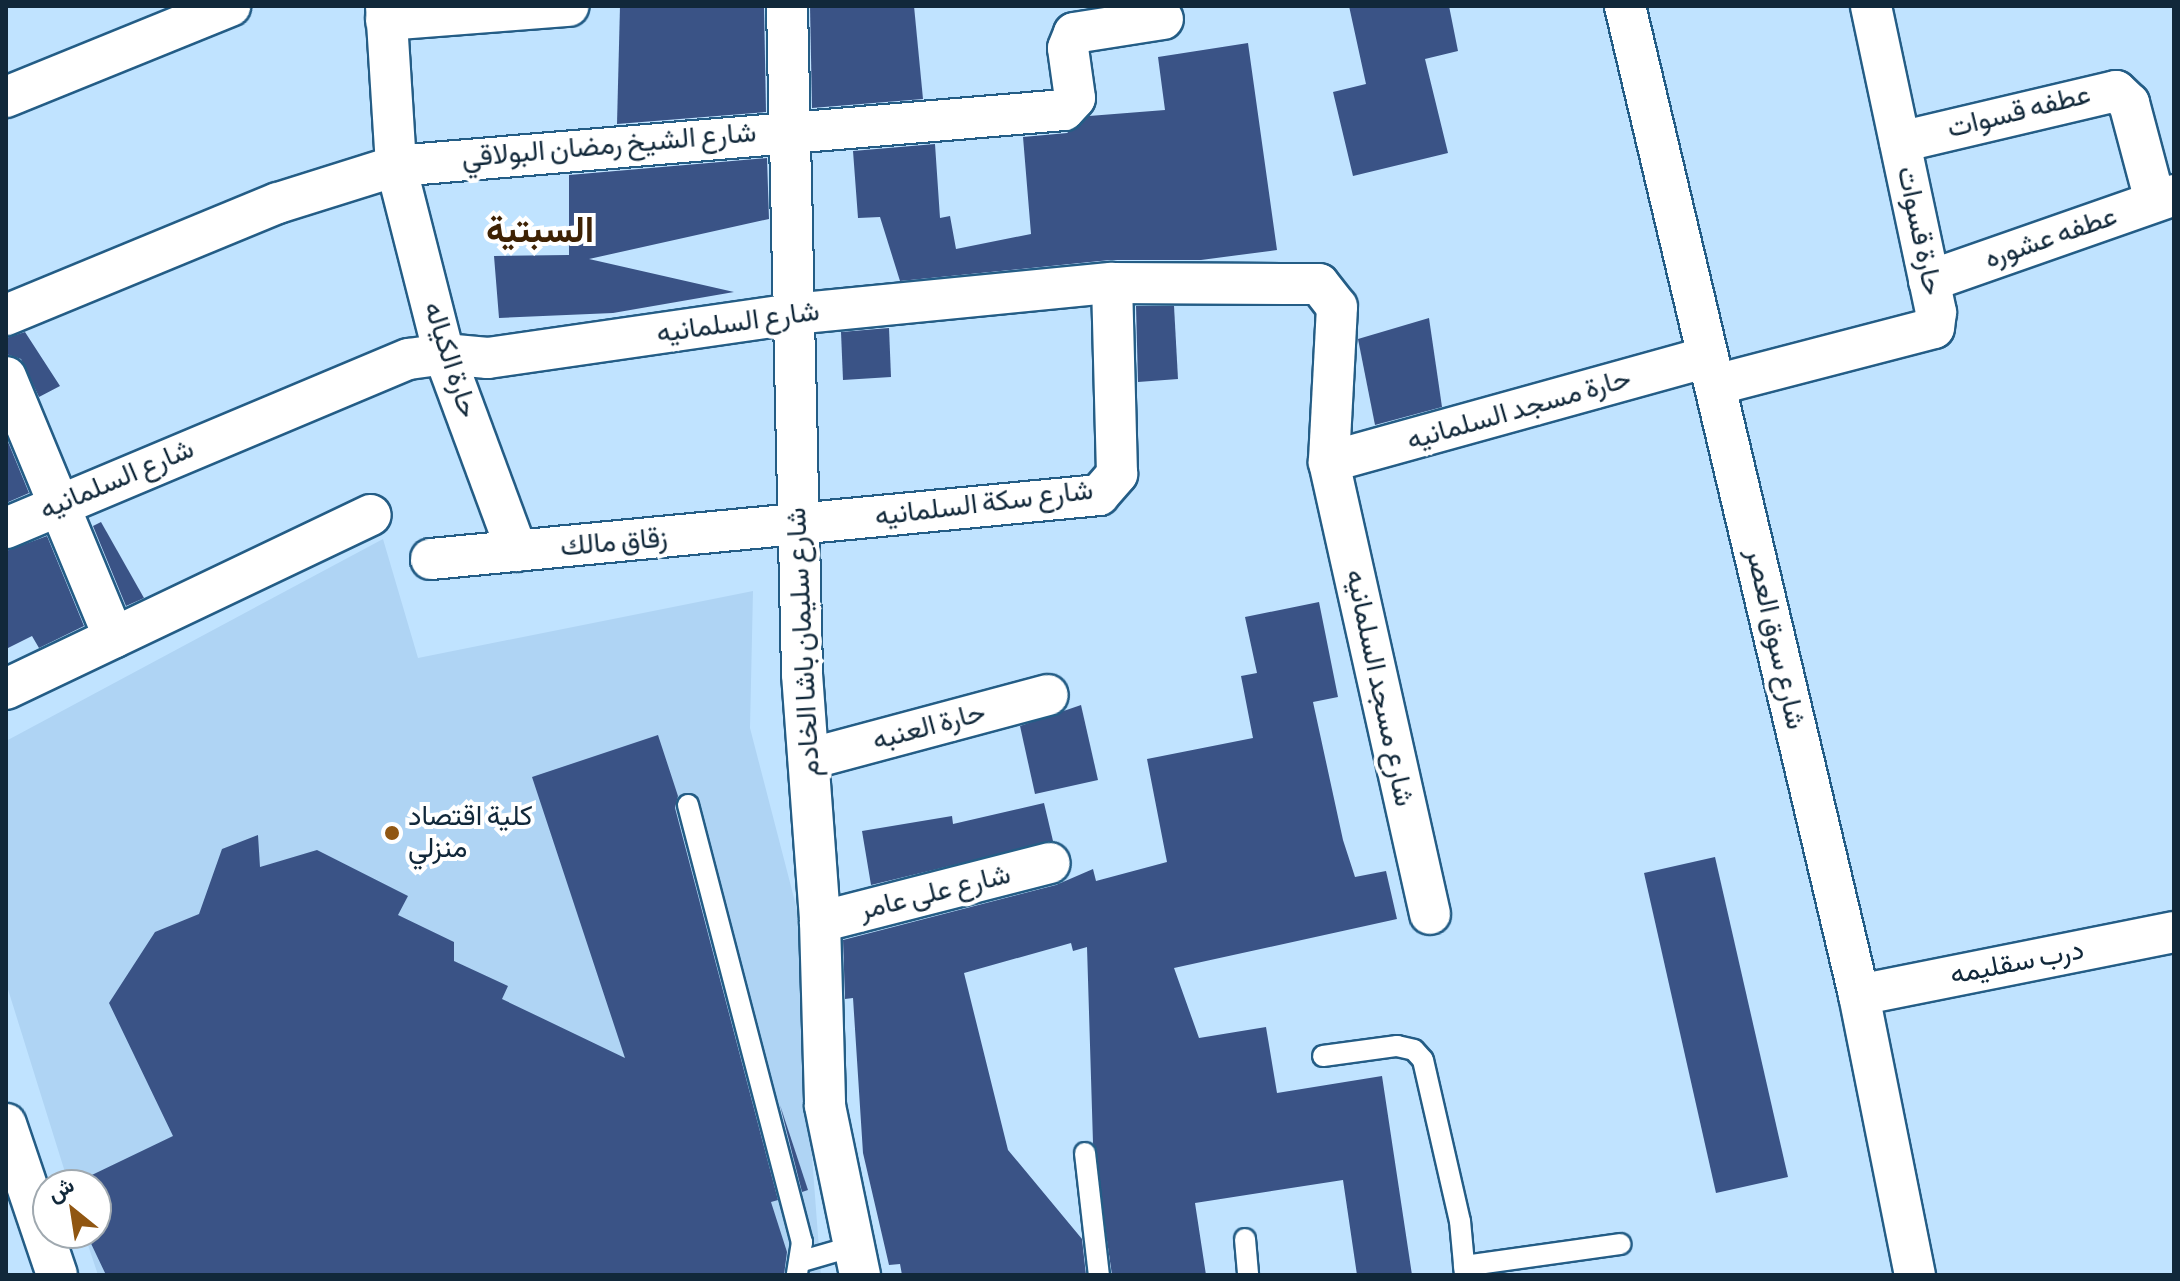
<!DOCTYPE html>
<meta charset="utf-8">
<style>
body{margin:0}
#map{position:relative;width:2180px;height:1281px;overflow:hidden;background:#c0e3ff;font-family:"Alegreya Sans",Vazirmatn,sans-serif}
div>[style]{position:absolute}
.built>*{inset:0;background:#afd4f4}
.building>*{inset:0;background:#3a5386}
.roads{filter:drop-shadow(2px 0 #245d86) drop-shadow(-2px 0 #245d86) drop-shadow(0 2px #245d86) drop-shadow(0 -2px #245d86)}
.service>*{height:20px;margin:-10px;padding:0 10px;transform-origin:10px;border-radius:10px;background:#fff}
.minor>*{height:40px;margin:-20px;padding:0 20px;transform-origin:20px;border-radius:20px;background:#fff}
.dots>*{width:22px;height:22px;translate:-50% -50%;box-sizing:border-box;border:4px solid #fff;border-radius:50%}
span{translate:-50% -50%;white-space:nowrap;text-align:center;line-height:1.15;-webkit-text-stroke:8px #fff;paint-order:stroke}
.street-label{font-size:28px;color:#11283a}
.poi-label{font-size:28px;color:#11283a}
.left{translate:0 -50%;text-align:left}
.district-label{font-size:36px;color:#3e2204;font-weight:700}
.frame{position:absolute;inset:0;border:8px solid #11283a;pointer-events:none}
.north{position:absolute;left:32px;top:1169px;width:80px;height:80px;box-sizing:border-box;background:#fff;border:2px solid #a0a9b0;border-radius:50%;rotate:330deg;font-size:22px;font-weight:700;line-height:32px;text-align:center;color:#11283a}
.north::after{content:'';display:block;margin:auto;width:28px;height:36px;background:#905612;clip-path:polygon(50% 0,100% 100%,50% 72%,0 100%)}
</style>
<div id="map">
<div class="built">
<div style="clip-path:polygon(383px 539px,418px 658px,753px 591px,750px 728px,801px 925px,804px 1051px,821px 1275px,98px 1275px,84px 1233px,96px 1233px,96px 1185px,69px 1185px,6px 983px,6px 741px)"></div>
</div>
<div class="building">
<div style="clip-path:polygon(620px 6px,764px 6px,766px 112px,617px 124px)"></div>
<div style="clip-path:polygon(810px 6px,914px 6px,923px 99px,812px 108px)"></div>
<div style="clip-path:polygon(1349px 6px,1449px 6px,1458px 51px,1425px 59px,1448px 153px,1353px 176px,1333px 92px,1366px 84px)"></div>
<div style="clip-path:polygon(1248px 43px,1277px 250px,1201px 260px,1110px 260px,900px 281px,880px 217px,858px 218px,853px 151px,935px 144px,940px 218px,950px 216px,956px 249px,1031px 234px,1023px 137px,1067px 133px,1089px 116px,1165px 110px,1158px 57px)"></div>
<div style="clip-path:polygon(767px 158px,769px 219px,589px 259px,734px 292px,613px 313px,499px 318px,494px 256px,569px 255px,569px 175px)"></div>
<div style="clip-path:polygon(1136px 306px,1174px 306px,1178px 379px,1138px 382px)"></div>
<div style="clip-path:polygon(1429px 318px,1442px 407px,1375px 425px,1358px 339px)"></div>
<div style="clip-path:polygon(889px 328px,891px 377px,843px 380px,841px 332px)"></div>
<div style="clip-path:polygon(25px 332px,60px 386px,39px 397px,21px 359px,6px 354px,6px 338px)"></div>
<div style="clip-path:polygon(6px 437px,29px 493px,6px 503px)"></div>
<div style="clip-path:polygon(101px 522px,144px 598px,126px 606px,93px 526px)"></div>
<div style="clip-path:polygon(47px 536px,84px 626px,39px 648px,32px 636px,6px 649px,6px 551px)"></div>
<div style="clip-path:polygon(1319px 602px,1338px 697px,1313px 702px,1343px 840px,1355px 877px,1386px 871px,1397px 919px,1174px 968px,1199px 1038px,1266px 1027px,1277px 1093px,1382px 1076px,1412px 1275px,1357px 1275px,1343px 1180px,1195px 1203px,1206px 1275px,1112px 1275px,1093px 1143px,1087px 947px,1073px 951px,1071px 943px,964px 973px,1008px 1150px,1082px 1239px,1086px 1275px,902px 1275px,900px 1264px,889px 1265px,863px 1153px,853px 998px,845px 999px,843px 940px,1056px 885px,1093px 869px,1096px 881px,1167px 862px,1147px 759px,1253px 738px,1241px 676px,1257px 673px,1245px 617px)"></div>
<div style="clip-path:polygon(1081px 705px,1098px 780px,1035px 794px,1020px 726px)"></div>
<div style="clip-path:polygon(658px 735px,678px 796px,675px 808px,778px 1200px,771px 1202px,787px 1252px,784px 1275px,106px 1275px,86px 1233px,96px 1233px,96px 1185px,71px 1185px,173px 1136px,109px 1003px,155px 932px,199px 914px,222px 849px,258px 835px,260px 867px,317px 850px,408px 896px,398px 915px,454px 942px,454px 961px,508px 986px,502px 999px,625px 1058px,532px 777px)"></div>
<div style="clip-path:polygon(1044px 803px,1053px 841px,871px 885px,862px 831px,952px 816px,953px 824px)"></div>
<div style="clip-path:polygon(1715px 857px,1788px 1177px,1716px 1193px,1644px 873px)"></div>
<div style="clip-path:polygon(780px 1105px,808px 1190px,802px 1192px)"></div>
</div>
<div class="roads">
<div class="service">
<div style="left:688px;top:805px;width:452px;rotate:75.4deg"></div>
<div style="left:802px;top:1242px;width:33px;rotate:99deg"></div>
<div style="left:1323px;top:1056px;width:75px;rotate:-7.7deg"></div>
<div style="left:1397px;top:1046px;width:17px;rotate:13deg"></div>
<div style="left:1414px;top:1050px;width:13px;rotate:48deg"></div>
<div style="left:1423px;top:1060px;width:165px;rotate:77.1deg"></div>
<div style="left:1460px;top:1221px;width:54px;rotate:84.7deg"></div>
<div style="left:1085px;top:1153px;width:123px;rotate:83.5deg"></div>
<div style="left:1245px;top:1239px;width:36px;rotate:85deg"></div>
<div style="left:802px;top:1261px;width:54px;rotate:-16.1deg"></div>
<div style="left:1464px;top:1266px;width:158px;rotate:-8deg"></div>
</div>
<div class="minor">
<div style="left:386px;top:6px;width:160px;rotate:86.4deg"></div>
<div style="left:396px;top:166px;width:194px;rotate:75.7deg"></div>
<div style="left:444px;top:354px;width:210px;rotate:69.7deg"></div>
<div style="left:787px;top:6px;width:668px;rotate:88.71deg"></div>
<div style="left:802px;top:674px;width:249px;rotate:85.8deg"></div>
<div style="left:820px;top:922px;width:184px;rotate:88.4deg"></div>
<div style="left:825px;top:1106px;width:173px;rotate:78.3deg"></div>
<div style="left:1625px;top:6px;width:1016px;rotate:76.69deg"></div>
<div style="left:1859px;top:995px;width:286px;rotate:78.7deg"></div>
<div style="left:386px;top:20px;width:183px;rotate:-4.4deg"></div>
<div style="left:6px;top:97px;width:242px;rotate:-22.1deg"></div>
<div style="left:1900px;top:142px;width:222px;rotate:-13.3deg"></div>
<div style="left:2116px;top:91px;width:18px;rotate:43deg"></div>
<div style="left:2129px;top:103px;width:101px;rotate:75.1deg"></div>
<div style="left:1929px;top:281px;width:260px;rotate:-19.3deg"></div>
<div style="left:6px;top:315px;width:294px;rotate:-22.4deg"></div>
<div style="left:278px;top:203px;width:124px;rotate:-17.4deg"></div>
<div style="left:396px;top:166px;width:670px;rotate:-4.79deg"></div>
<div style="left:1064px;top:110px;width:16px;rotate:-47deg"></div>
<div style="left:1075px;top:98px;width:50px;rotate:-98deg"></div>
<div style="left:1068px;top:48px;width:16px;rotate:-68deg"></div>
<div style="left:1074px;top:33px;width:90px;rotate:-8.9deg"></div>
<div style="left:6px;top:377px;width:282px;rotate:67.5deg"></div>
<div style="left:1715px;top:385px;width:226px;rotate:-14.6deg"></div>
<div style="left:1934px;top:328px;width:16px;rotate:-83deg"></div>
<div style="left:1936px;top:312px;width:313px;rotate:-102deg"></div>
<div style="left:1329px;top:462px;width:393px;rotate:-15.5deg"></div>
<div style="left:6px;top:528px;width:437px;rotate:-22.8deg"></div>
<div style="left:409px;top:359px;width:35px;rotate:-8deg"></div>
<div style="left:444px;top:354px;width:44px;rotate:5.2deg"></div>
<div style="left:488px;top:358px;width:308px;rotate:-8.2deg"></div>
<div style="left:793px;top:314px;width:321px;rotate:-5.6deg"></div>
<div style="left:1112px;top:283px;width:207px;rotate:0.3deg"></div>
<div style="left:1319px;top:284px;width:29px;rotate:52deg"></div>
<div style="left:1337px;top:307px;width:155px;rotate:93deg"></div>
<div style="left:1329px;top:462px;width:463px;rotate:77.4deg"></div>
<div style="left:431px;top:559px;width:671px;rotate:-5.47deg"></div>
<div style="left:1099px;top:495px;width:28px;rotate:-49deg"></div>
<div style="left:1117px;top:474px;width:191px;rotate:-91.5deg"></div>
<div style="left:6px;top:689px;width:404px;rotate:-25.5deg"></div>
<div style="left:809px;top:759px;width:247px;rotate:-15deg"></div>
<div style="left:820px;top:922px;width:237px;rotate:-14.4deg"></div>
<div style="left:1859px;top:995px;width:321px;rotate:-11.3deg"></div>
<div style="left:6px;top:1124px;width:159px;rotate:71.3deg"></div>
</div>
</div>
<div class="dots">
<div style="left:392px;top:833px;background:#905612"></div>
</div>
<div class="street-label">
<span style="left:2019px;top:112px;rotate:-14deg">عطفه قسوات</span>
<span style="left:609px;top:146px;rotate:-5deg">شارع الشيخ رمضان البولاقي</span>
<span style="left:1919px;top:231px;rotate:78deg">حارة قسوات</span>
<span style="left:2051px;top:238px;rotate:-19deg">عطفه عشوره</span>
<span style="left:738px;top:323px;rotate:-8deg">شارع السلمانيه</span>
<span style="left:450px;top:360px;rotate:72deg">حارة الكياله</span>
<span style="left:1519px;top:410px;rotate:-16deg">حارة مسجد السلمانيه</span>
<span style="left:117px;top:480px;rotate:-23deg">شارع السلمانيه</span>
<span style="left:984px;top:504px;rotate:-7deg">شارع سكة السلمانيه</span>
<span style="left:614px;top:543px;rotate:-5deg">زقاق مالك</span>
<span style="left:1775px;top:639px;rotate:77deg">شارع سوق العصر</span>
<span style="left:804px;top:642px;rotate:-93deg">شارع سليمان باشا الخادم</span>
<span style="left:1379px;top:688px;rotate:78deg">شارع مسجد السلمانيه</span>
<span style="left:929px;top:727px;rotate:-15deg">حارة العنبه</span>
<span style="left:935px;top:893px;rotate:-14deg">شارع على عامر</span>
<span style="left:2017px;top:963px;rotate:-11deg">درب سقليمه</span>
</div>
<div class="poi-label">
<span class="left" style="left:408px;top:833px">كلية اقتصاد<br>منزلي</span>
</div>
<div class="district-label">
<span style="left:540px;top:232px">السبتية</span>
</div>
<div class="frame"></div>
<div class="north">ش</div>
</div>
